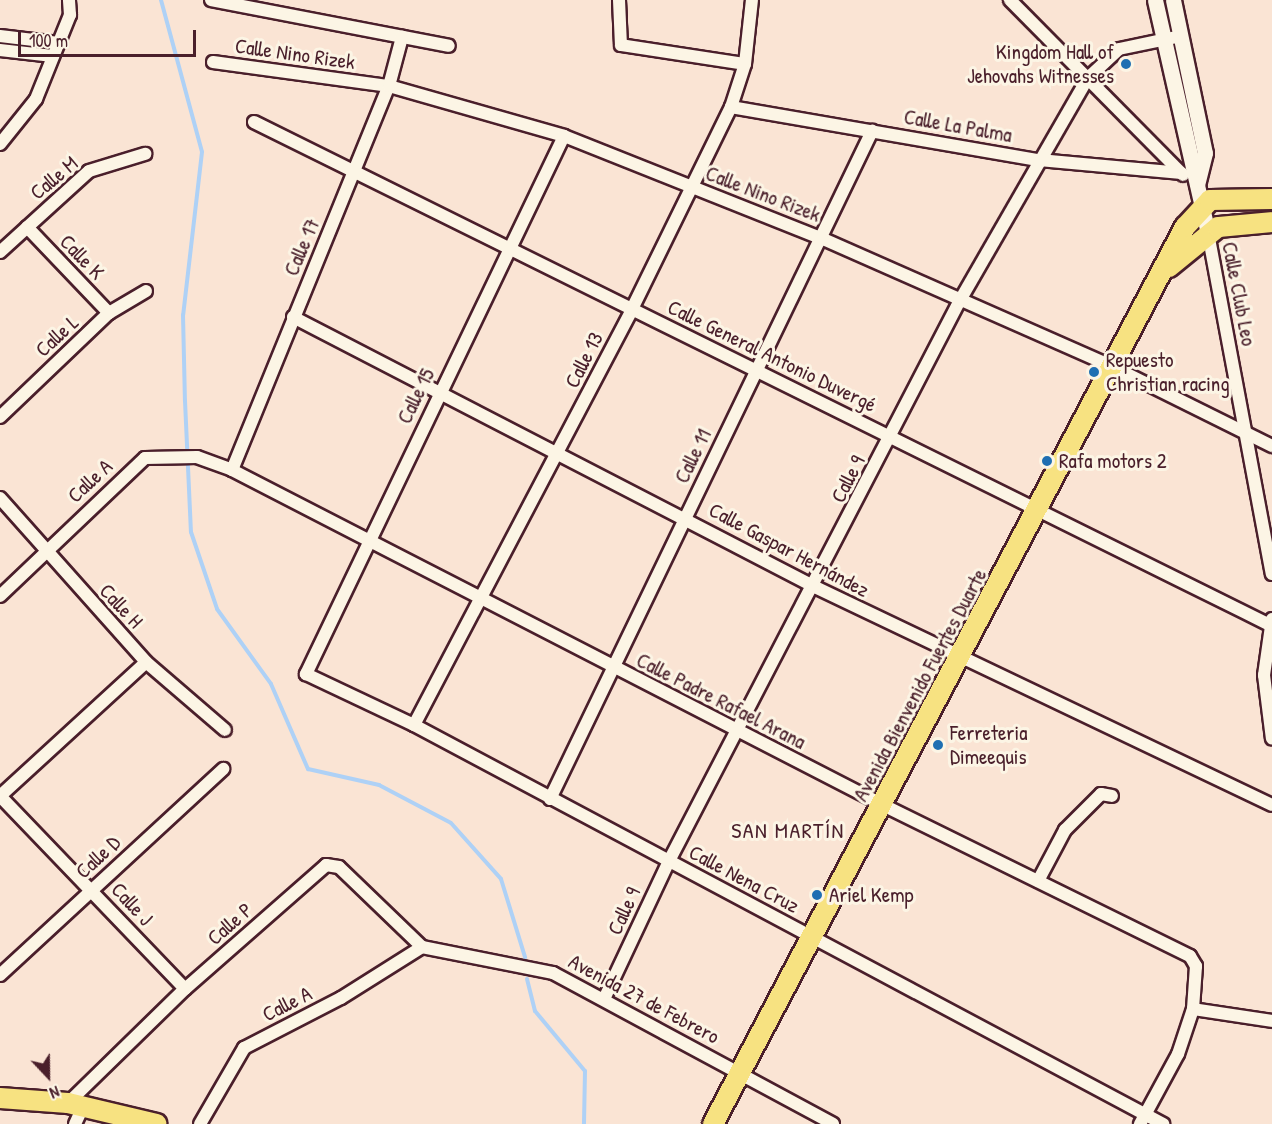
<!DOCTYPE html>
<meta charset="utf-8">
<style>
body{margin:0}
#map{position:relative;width:1272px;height:1124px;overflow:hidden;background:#fae4d4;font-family:"Patrick Hand",sans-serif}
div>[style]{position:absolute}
.stream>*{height:4px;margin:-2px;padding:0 2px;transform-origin:2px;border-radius:2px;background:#aed1f6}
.roads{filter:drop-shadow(2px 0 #4a1f2b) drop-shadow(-2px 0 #4a1f2b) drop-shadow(0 2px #4a1f2b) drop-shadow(0 -2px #4a1f2b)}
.minor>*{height:12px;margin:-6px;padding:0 6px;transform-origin:6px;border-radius:6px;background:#fcf5e5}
.tertiary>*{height:15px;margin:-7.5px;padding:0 7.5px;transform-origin:7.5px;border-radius:7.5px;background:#fcf5e5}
.primary>*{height:20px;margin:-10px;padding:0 10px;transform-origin:10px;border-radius:10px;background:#f7e281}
.dots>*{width:16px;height:16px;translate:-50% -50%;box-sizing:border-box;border:3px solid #fcf5e5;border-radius:50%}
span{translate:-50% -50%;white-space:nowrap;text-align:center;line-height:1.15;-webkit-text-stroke:6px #fcf5e5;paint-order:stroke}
.poi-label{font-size:21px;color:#4a1f2b}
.right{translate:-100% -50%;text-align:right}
.left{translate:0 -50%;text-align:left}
.street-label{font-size:21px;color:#4a1f2b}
.neighbourhood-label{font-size:22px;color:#4a1f2b;letter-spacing:1.5px}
.north{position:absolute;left:18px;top:1046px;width:60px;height:60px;-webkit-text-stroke:4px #fcf5e5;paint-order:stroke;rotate:158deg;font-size:16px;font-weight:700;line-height:24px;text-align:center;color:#4a1f2b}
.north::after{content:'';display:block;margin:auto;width:21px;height:27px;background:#4a1f2b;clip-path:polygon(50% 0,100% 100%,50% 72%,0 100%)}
.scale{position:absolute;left:18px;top:30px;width:178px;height:27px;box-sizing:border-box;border:3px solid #4a1f2b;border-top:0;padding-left:8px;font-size:18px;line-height:21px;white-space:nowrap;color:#4a1f2b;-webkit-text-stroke:4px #fcf5e5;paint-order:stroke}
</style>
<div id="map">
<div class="stream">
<div style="left:161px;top:0;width:157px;rotate:74.9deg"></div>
<div style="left:202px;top:152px;width:164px;rotate:96.6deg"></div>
<div style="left:183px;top:315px;width:86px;rotate:88.7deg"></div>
<div style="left:185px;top:401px;width:131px;rotate:87.4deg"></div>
<div style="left:191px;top:532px;width:81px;rotate:71.3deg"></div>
<div style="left:217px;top:609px;width:92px;rotate:54.2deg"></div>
<div style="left:271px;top:684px;width:93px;rotate:66.5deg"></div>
<div style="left:308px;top:769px;width:73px;rotate:12.7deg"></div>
<div style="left:379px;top:785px;width:81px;rotate:27.8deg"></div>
<div style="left:451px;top:823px;width:75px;rotate:48.2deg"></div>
<div style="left:501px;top:879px;width:82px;rotate:72.9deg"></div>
<div style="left:527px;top:979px;width:33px;rotate:76deg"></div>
<div style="left:535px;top:1011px;width:78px;rotate:50.2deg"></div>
<div style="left:585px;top:1071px;width:53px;rotate:91.1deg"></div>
</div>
<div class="roads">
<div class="minor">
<div style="left:211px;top:0;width:242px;rotate:10.9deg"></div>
<div style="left:619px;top:0;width:45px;rotate:87.5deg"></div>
<div style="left:621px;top:45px;width:125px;rotate:8.7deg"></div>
<div style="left:1010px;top:0;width:246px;rotate:45.3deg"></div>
<div style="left:0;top:36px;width:59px;rotate:6.8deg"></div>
<div style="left:0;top:50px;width:53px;rotate:6.5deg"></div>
<div style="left:213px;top:62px;width:178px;rotate:7.8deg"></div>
<div style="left:389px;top:86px;width:182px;rotate:15.9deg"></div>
<div style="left:564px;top:136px;width:279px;rotate:21.7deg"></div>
<div style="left:823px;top:239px;width:317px;rotate:23.8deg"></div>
<div style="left:1113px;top:367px;width:178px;rotate:26.4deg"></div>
<div style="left:731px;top:107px;width:313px;rotate:9.8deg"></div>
<div style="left:1039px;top:160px;width:143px;rotate:5.2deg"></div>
<div style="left:254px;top:122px;width:1136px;rotate:26.34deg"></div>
<div style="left:564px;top:136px;width:597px;rotate:115.62deg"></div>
<div style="left:306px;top:674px;width:119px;rotate:25.3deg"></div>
<div style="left:414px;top:725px;width:849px;rotate:28.04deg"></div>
<div style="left:0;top:144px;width:58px;rotate:-51.3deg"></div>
<div style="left:36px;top:99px;width:91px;rotate:-68deg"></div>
<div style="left:70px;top:15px;width:15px;rotate:-94deg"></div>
<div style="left:27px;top:227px;width:119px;rotate:46.4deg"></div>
<div style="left:1208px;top:233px;width:347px;rotate:79.4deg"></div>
<div style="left:0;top:252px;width:120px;rotate:-42.3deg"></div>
<div style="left:89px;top:171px;width:59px;rotate:-16.9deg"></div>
<div style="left:293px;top:317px;width:588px;rotate:27.35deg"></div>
<div style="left:815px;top:587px;width:506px;rotate:25.5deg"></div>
<div style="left:0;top:417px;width:151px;rotate:-43.7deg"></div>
<div style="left:109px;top:313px;width:43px;rotate:-30.7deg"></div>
<div style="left:232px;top:470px;width:415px;rotate:-67.8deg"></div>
<div style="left:389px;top:86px;width:51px;rotate:-75.1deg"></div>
<div style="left:0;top:498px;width:220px;rotate:48.3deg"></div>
<div style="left:146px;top:662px;width:104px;rotate:40.7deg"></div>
<div style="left:0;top:596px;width:200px;rotate:-43.6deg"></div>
<div style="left:145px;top:458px;width:52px;rotate:-1.1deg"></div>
<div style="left:197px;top:457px;width:37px;rotate:20deg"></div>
<div style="left:232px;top:470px;width:732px;rotate:27.23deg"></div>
<div style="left:883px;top:805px;width:342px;rotate:26.2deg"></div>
<div style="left:1190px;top:956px;width:12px;rotate:59deg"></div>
<div style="left:1196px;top:966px;width:43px;rotate:94deg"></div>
<div style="left:1193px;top:1009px;width:47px;rotate:108.4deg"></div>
<div style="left:1178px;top:1054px;width:80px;rotate:118.5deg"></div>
<div style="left:1272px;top:619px;width:57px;rotate:98.1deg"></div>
<div style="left:1264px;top:675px;width:64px;rotate:82.9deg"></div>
<div style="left:414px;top:725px;width:470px;rotate:-62.3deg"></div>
<div style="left:632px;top:309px;width:225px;rotate:-63.9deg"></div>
<div style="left:731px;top:107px;width:45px;rotate:-72deg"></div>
<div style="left:745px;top:64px;width:64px;rotate:-83.8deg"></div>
<div style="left:0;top:796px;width:267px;rotate:46.2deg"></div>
<div style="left:0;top:796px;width:198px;rotate:-42.5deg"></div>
<div style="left:550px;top:799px;width:742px;rotate:-64.26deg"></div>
<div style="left:1038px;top:881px;width:58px;rotate:-62.1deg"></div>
<div style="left:1065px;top:830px;width:51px;rotate:-45deg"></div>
<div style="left:1101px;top:794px;width:11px;rotate:10deg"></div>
<div style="left:422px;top:947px;width:134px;rotate:11.2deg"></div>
<div style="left:553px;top:973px;width:318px;rotate:28.3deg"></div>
<div style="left:0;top:975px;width:304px;rotate:-42.7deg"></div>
<div style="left:605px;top:997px;width:150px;rotate:-64.8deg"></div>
<div style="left:669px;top:861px;width:630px;rotate:-62.58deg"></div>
<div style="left:959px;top:302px;width:258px;rotate:-60.1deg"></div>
<div style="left:1088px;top:78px;width:42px;rotate:-43.1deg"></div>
<div style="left:1119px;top:49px;width:63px;rotate:-11.8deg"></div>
<div style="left:1193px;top:1009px;width:80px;rotate:8.6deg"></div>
<div style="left:68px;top:1103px;width:163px;rotate:-44.3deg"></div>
<div style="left:185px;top:989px;width:188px;rotate:-41.3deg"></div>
<div style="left:326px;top:865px;width:13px;rotate:9deg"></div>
<div style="left:339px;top:867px;width:115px;rotate:43.9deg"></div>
<div style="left:75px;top:1124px;width:19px;rotate:-65deg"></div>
<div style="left:200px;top:1124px;width:88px;rotate:-59.9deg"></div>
<div style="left:244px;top:1048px;width:109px;rotate:-27.3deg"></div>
<div style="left:341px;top:998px;width:96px;rotate:-32.2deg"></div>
</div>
<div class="tertiary">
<div style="left:1155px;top:0;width:239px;rotate:77.2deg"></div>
<div style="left:1173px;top:0;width:156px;rotate:78.2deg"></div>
<div style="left:1205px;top:153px;width:32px;rotate:104deg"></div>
</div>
<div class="primary">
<div style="left:1169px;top:267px;width:63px;rotate:-39.2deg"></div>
<div style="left:1218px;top:227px;width:54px;rotate:-5.3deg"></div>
<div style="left:0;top:1098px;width:68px;rotate:4.2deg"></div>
<div style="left:68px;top:1103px;width:91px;rotate:13.3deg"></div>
<div style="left:713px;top:1124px;width:1014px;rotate:-62.25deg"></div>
<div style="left:1185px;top:227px;width:37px;rotate:-47deg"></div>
<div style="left:1210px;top:200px;width:62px;rotate:-0.9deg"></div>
</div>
</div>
<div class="dots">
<div style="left:1126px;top:64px;background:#1f6fb2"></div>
<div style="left:1094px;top:372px;background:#1f6fb2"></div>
<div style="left:1047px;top:461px;background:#1f6fb2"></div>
<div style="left:938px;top:745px;background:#1f6fb2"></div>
<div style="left:817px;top:895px;background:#1f6fb2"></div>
</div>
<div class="poi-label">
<span class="right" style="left:1114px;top:64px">Kingdom Hall of<br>Jehovahs Witnesses</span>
<span class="left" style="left:1106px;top:372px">Repuesto<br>Christian racing</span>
<span class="left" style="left:1059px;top:461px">Rafa motors 2</span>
<span class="left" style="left:950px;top:745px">Ferreteria<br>Dimeequis</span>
<span class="left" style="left:829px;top:895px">Ariel Kemp</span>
</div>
<div class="street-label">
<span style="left:295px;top:54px;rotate:8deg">Calle Nino Rizek</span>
<span style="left:958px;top:126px;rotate:10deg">Calle La Palma</span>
<span style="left:54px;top:178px;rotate:-40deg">Calle M</span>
<span style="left:763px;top:194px;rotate:21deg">Calle Nino Rizek</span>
<span style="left:302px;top:247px;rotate:-67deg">Calle 17</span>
<span style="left:82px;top:257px;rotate:46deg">Calle K</span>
<span style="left:1239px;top:294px;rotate:79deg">Calle Club Leo</span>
<span style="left:57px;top:336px;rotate:-43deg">Calle L</span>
<span style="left:772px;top:356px;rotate:26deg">Calle General Antonio Duvergé</span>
<span style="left:584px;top:360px;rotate:-63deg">Calle 13</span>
<span style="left:416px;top:396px;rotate:-64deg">Calle 15</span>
<span style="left:693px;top:456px;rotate:-64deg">Calle 11</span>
<span style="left:848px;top:479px;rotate:-63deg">Calle 9</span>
<span style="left:90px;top:481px;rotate:-43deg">Calle A</span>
<span style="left:789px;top:550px;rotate:28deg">Calle Gaspar Hernández</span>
<span style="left:121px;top:606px;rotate:47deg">Calle H</span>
<span style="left:920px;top:685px;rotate:-62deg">Avenida Bienvenido Fuertes Duarte</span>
<span style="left:721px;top:701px;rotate:27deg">Calle Padre Rafael Arana</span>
<span style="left:98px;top:857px;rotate:-43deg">Calle D</span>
<span style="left:744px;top:879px;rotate:28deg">Calle Nena Cruz</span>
<span style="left:132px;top:904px;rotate:47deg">Calle J</span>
<span style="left:624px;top:911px;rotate:-65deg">Calle 9</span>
<span style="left:230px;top:924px;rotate:-41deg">Calle P</span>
<span style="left:644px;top:999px;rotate:28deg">Avenida 27 de Febrero</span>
<span style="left:287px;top:1004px;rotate:-27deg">Calle A</span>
</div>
<div class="neighbourhood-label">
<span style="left:788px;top:831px">SAN MARTÍN</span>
</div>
<div class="north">N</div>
<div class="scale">100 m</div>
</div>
